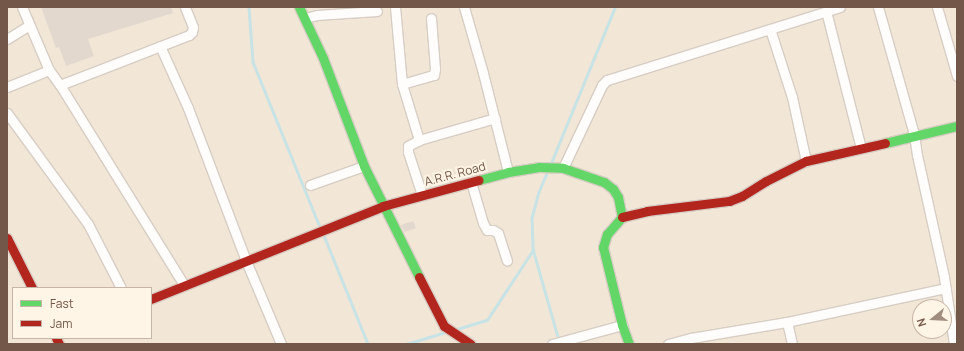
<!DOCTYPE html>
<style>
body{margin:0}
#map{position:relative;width:964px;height:351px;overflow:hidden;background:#f6f0e6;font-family:Manrope,sans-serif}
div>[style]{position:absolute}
.residential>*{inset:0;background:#f2e6d6}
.stream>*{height:2.5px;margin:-1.25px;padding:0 1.25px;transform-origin:1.25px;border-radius:1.25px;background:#c8e3e5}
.building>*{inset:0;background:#e2d8ce}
.roads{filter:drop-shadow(1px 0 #d7cdc4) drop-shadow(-1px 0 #d7cdc4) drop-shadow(0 1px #d7cdc4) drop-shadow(0 -1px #d7cdc4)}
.street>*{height:9px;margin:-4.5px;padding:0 4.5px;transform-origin:4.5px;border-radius:4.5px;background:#fefdfb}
.fast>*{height:9px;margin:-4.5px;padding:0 4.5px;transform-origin:4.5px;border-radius:4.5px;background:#63d668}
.jam>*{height:9px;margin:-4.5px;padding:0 4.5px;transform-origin:4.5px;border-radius:4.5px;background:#b3261e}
span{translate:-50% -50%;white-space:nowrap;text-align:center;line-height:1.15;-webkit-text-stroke:4px #fff5e6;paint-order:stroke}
.street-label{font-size:12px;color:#735748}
.frame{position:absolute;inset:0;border:8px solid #735748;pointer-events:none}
.legend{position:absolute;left:12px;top:287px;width:140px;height:52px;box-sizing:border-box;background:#fff5e6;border:1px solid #c7b6a7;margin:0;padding:5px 7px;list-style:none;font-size:12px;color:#735748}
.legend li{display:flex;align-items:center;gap:8px;height:20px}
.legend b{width:20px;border:1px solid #c7b6a7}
.north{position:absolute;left:912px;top:299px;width:40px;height:40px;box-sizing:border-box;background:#fff5e6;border:1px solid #c7b6a7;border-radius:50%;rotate:252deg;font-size:11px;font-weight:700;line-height:16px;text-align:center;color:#735748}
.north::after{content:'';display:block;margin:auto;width:14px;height:18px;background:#a18d7f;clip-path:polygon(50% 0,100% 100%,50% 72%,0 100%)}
</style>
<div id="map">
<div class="residential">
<div style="clip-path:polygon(evenodd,7px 7px,957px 7px,957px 344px,7px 344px,7px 7px,13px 288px,151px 288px,151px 338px,13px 338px,13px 288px,7px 7px,920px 307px,944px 307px,944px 331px,920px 331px,920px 307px)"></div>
</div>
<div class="stream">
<div style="left:249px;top:7px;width:55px;rotate:85.8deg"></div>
<div style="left:253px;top:62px;width:178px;rotate:67.9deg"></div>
<div style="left:551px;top:163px;width:169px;rotate:-67.7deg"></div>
<div style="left:548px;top:171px;width:23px;rotate:113deg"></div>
<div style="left:539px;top:192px;width:27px;rotate:105deg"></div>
<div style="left:532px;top:218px;width:31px;rotate:88deg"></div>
<div style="left:533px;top:249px;width:95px;rotate:74.1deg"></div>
<div style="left:323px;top:233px;width:120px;rotate:67.9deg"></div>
<div style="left:457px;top:329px;width:31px;rotate:-17deg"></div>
<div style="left:487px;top:320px;width:84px;rotate:-56.7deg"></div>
<div style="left:406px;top:344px;width:42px;rotate:-16.7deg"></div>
</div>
<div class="building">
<div style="clip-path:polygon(41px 7px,171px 7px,173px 13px,88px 39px,94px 56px,66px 66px,59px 47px,56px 48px)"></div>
<div style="clip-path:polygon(413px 221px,416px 228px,405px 232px,401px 225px)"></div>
</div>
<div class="roads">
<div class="street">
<div style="left:22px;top:7px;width:69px;rotate:66.8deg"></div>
<div style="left:49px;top:70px;width:19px;rotate:54deg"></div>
<div style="left:60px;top:85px;width:235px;rotate:58.2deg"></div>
<div style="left:395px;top:7px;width:77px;rotate:84.8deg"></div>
<div style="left:402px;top:84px;width:59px;rotate:73.1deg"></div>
<div style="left:464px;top:7px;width:69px;rotate:73.9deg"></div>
<div style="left:483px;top:73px;width:102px;rotate:75.8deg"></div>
<div style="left:878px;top:7px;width:132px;rotate:74.2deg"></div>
<div style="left:914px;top:134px;width:21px;rotate:82deg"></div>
<div style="left:917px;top:155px;width:125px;rotate:77.5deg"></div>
<div style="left:944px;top:277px;width:68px;rotate:81.5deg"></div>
<div style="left:937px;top:7px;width:72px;rotate:73.8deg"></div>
<div style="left:826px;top:11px;width:141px;rotate:75.7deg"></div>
<div style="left:305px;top:18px;width:12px;rotate:-14deg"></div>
<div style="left:317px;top:15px;width:60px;rotate:-3.8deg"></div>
<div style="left:770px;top:29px;width:71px;rotate:72.1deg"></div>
<div style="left:792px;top:97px;width:66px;rotate:77.7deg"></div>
<div style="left:7px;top:39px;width:26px;rotate:-32deg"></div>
<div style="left:160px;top:46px;width:68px;rotate:65.7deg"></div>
<div style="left:188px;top:108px;width:164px;rotate:69.2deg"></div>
<div style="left:246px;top:261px;width:90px;rotate:67.1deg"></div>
<div style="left:402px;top:84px;width:33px;rotate:-16deg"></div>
<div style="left:434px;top:75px;width:6px;rotate:-81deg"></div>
<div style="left:435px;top:69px;width:51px;rotate:-94.5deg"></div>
<div style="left:60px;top:85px;width:138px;rotate:-21.2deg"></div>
<div style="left:189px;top:35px;width:4px;rotate:-45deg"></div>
<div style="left:192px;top:32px;width:5px;rotate:-79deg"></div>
<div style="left:193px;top:27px;width:22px;rotate:-112deg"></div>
<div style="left:7px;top:87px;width:45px;rotate:-22deg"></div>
<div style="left:7px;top:113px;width:137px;rotate:53.9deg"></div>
<div style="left:88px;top:224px;width:72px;rotate:62.7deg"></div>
<div style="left:563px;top:168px;width:92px;rotate:-64.8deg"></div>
<div style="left:602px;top:85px;width:7px;rotate:-45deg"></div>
<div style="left:607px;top:80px;width:244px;rotate:-17.4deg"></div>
<div style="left:471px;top:182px;width:43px;rotate:73.7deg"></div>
<div style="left:483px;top:223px;width:8px;rotate:60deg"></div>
<div style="left:487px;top:230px;width:6px"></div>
<div style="left:493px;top:230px;width:6px;rotate:31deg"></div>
<div style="left:498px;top:233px;width:29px;rotate:72deg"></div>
<div style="left:310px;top:185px;width:57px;rotate:-19.4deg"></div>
<div style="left:422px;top:195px;width:45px;rotate:-108deg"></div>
<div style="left:408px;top:152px;width:6px;rotate:-90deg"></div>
<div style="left:408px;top:146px;width:13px;rotate:-29deg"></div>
<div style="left:419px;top:140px;width:79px;rotate:-16.1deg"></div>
<div style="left:787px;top:322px;width:23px;rotate:77deg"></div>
<div style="left:552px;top:344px;width:73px;rotate:-15.2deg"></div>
<div style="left:668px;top:344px;width:24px;rotate:-15deg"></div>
<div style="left:691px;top:338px;width:97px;rotate:-9.5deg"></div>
<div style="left:787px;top:322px;width:162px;rotate:-12.1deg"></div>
</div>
<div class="fast">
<div style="left:299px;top:7px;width:56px;rotate:64.8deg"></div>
<div style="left:323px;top:58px;width:116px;rotate:69.2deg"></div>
<div style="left:364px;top:166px;width:124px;rotate:63.6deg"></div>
<div style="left:885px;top:143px;width:74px;rotate:-13.3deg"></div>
<div style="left:479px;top:180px;width:30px;rotate:-15deg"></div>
<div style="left:508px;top:172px;width:31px;rotate:-9deg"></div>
<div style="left:539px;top:167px;width:24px;rotate:2deg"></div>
<div style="left:563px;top:168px;width:43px;rotate:18.9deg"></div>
<div style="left:604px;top:182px;width:11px;rotate:38deg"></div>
<div style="left:613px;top:189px;width:9px;rotate:58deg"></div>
<div style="left:618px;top:197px;width:20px;rotate:79deg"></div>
<div style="left:622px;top:217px;width:23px;rotate:131deg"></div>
<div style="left:607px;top:234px;width:14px;rotate:107deg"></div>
<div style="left:603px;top:247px;width:80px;rotate:76.3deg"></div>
<div style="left:622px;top:325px;width:20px;rotate:70deg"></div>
</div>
<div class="jam">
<div style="left:622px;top:217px;width:26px;rotate:-13deg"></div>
<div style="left:647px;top:211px;width:83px;rotate:-7deg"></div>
<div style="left:729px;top:201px;width:14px;rotate:-21deg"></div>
<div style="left:742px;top:196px;width:28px;rotate:-32deg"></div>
<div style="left:766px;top:181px;width:45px;rotate:-26.6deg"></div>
<div style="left:806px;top:161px;width:81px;rotate:-12.8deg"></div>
<div style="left:7px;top:238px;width:56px;rotate:63.4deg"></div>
<div style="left:419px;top:277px;width:55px;rotate:63deg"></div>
<div style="left:444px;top:326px;width:32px;rotate:34deg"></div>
<div style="left:151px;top:299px;width:250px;rotate:-21.8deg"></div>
<div style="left:383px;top:206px;width:99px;rotate:-15.2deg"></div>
<div style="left:56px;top:338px;width:7px;rotate:63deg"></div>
</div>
</div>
<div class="street-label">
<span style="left:455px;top:174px;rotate:-15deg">A.R.R. Road</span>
</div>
<div class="frame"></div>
<ul class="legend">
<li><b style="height:5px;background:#63d668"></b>Fast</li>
<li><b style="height:5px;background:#b3261e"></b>Jam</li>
</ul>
<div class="north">N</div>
</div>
